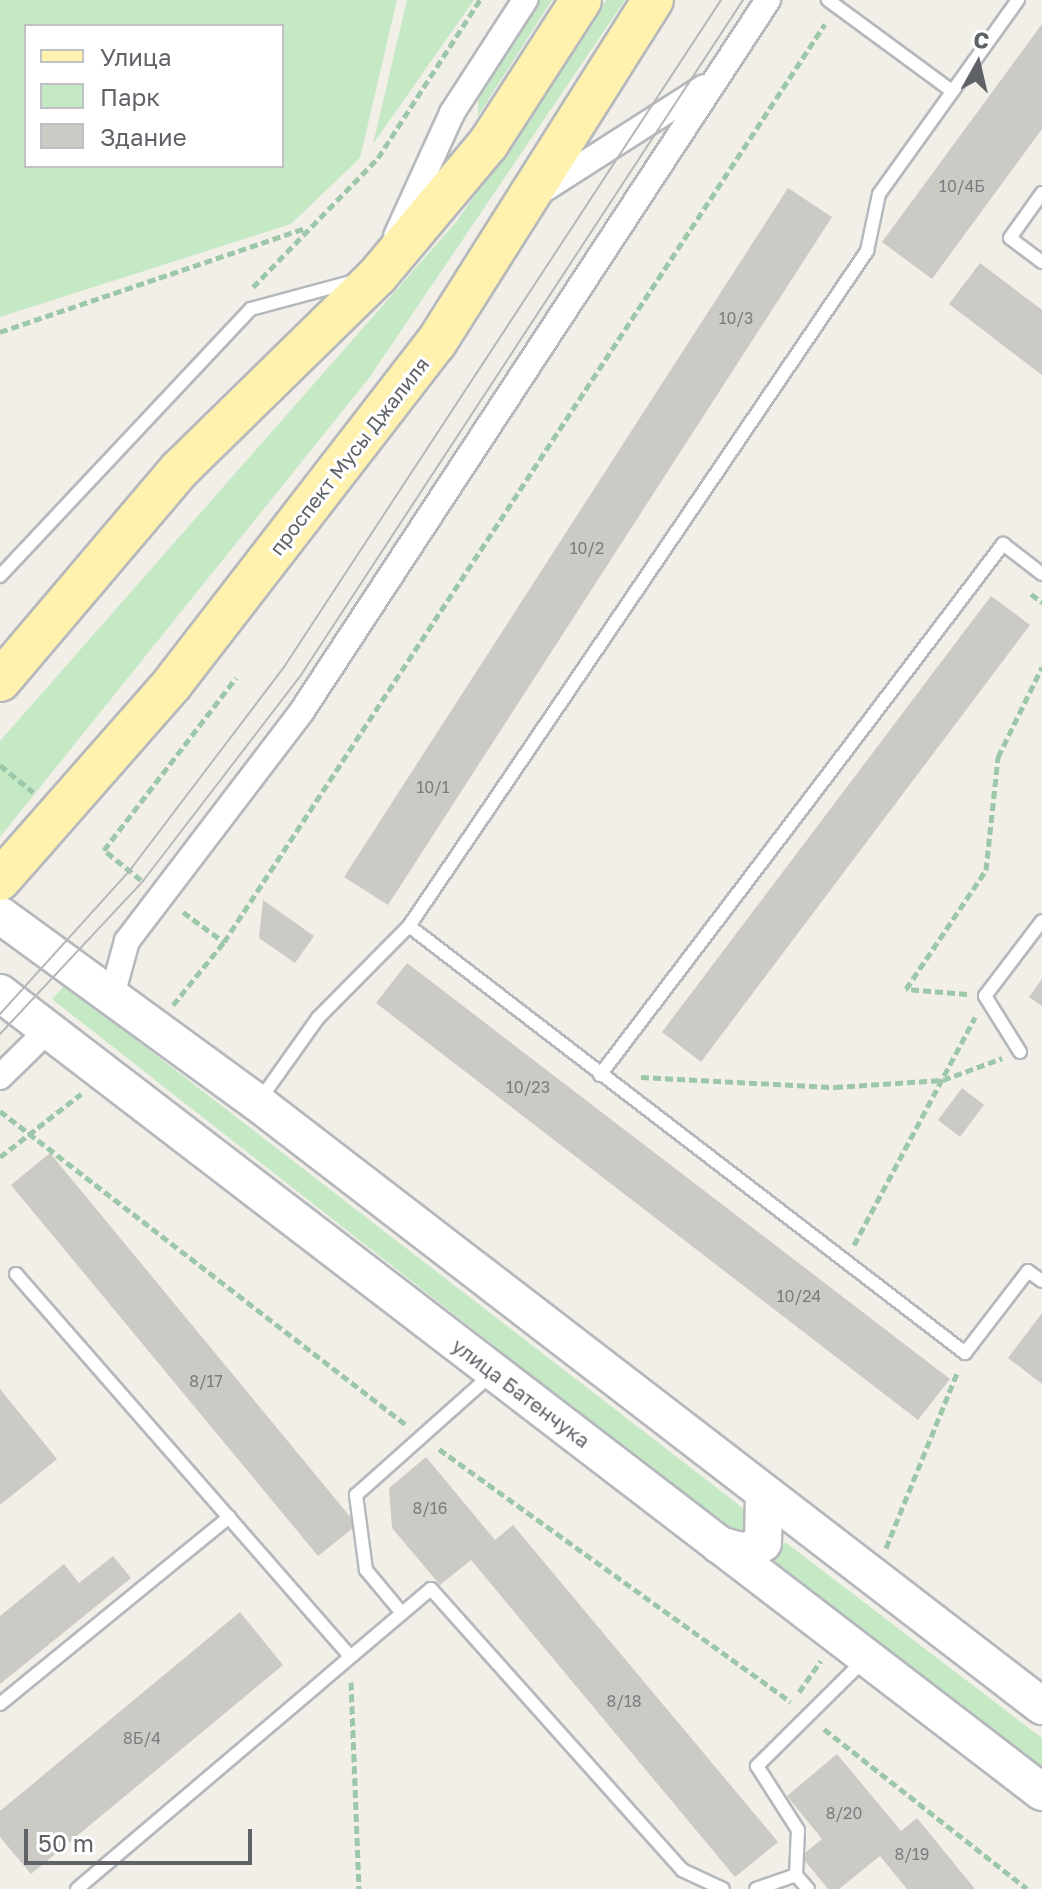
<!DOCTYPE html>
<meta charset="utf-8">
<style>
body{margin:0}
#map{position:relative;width:1042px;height:1889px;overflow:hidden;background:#f1efe8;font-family:"Golos Text",sans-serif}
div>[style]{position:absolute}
.green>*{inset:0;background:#c5e8c5}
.building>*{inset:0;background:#cccac5}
.path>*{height:5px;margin-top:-2.5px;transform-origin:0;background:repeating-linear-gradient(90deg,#9cc7a9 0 8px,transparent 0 12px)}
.roads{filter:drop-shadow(2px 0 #b5b8bc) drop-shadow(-2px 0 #b5b8bc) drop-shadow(0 2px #b5b8bc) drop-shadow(0 -2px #b5b8bc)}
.service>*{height:12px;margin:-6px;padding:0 6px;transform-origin:6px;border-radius:6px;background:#fff}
.minor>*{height:24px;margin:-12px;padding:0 12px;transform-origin:12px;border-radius:12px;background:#fff}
.secondary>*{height:36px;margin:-18px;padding:0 18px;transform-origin:18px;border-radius:18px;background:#fff}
.primary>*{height:40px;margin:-20px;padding:0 20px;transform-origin:20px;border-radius:20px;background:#fff2af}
.tram>*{height:2px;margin:-1px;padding:0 1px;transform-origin:1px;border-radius:1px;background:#b6b7b8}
span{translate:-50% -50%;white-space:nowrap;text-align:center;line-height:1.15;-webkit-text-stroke:6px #fff;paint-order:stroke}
.number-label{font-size:16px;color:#7a7d7f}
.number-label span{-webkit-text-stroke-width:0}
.street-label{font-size:20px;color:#5f6368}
.legend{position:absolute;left:24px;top:24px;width:260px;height:144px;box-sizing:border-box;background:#fff;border:2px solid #bfc1c3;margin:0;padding:10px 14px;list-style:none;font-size:24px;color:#5f6368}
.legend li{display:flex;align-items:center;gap:16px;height:40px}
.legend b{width:40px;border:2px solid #bfc1c3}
.north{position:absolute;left:938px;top:24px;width:80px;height:80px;-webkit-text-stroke:6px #fff;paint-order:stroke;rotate:8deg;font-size:22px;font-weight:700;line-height:32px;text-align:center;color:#5f6368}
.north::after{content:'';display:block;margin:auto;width:28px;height:36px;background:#5f6368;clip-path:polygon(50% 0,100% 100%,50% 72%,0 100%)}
.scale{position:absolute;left:24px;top:1829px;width:228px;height:36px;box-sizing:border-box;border:4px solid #5f6368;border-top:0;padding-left:10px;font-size:24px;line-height:28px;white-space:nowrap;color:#5f6368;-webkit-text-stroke:6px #fff;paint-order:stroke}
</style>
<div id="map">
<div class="green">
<div style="clip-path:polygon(evenodd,0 0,397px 0,360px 158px,291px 224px,0 317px,0 0,26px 26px,282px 26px,282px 166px,26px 166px,26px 26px)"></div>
<div style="clip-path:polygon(407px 0,474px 0,373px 144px)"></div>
<div style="clip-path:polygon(539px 0,552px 0,478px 116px,478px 95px)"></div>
<div style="clip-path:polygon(606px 0,625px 0,369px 378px,0 837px,0 741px,457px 221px)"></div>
<div style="clip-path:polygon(65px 985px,748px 1512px,747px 1528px,734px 1534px,52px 999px)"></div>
<div style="clip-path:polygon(785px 1542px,1042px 1738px,1042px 1769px,767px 1561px)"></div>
</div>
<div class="building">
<div style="clip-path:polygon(1042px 24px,1042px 129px,932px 279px,882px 242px)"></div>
<div style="clip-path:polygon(788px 188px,832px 217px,388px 905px,344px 877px)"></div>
<div style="clip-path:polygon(980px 263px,1042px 310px,1042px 375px,949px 304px)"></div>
<div style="clip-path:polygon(991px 596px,1030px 625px,701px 1062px,662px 1032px)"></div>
<div style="clip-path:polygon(263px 900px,314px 936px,295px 963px,259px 938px)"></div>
<div style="clip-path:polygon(407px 963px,950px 1379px,918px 1420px,376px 1003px)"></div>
<div style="clip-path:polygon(1042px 979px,1042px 1006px,1029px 997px)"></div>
<div style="clip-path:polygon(962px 1088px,984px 1105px,960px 1137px,938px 1120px)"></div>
<div style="clip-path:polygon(50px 1153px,357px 1525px,318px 1556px,11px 1185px)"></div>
<div style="clip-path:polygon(1042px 1313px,1042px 1384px,1008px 1358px)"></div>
<div style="clip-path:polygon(0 1389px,57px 1459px,0 1505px)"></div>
<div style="clip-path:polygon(426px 1457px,495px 1540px,513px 1525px,778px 1842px,735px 1877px,471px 1560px,440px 1585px,392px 1528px,389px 1488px)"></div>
<div style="clip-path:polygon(113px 1556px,131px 1578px,0 1684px,0 1616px,64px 1564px,79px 1583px)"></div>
<div style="clip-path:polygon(240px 1612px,283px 1665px,31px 1874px,0 1837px,0 1811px)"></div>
<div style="clip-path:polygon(837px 1754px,901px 1831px,917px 1818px,975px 1889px,907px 1889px,880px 1856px,839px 1889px,828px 1889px,801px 1856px,822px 1839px,787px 1796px)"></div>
</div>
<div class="path">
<div style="left:253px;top:287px;width:180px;rotate:-45.9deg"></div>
<div style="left:378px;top:158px;width:188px;rotate:-57.2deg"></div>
<div style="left:0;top:332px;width:323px;rotate:-18.8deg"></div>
<div style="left:1031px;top:594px;width:14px;rotate:36deg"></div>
<div style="left:0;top:765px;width:43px;rotate:39.3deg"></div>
<div style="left:141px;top:880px;width:48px;rotate:-141deg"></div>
<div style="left:104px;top:850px;width:217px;rotate:-52.5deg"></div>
<div style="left:183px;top:912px;width:51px;rotate:36.2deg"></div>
<div style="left:967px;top:994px;width:61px;rotate:-175.3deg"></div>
<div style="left:906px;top:989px;width:143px;rotate:-56.1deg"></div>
<div style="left:986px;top:870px;width:114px;rotate:-83.9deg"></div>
<div style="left:998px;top:757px;width:100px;rotate:-63.9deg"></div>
<div style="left:173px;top:1005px;width:81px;rotate:-51deg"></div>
<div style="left:224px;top:942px;width:1097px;rotate:-56.79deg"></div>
<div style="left:641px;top:1077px;width:194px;rotate:3deg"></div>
<div style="left:835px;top:1087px;width:108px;rotate:-3.7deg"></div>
<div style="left:943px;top:1080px;width:63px;rotate:-20.4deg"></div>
<div style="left:0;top:1111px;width:512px;rotate:37.7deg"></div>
<div style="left:0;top:1157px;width:103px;rotate:-37.9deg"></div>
<div style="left:854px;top:1245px;width:258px;rotate:-62deg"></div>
<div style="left:439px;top:1449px;width:433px;rotate:35.7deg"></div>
<div style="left:886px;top:1548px;width:189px;rotate:-67.9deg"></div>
<div style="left:351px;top:1682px;width:207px;rotate:87.8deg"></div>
<div style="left:799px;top:1692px;width:38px;rotate:-55deg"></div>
<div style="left:824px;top:1729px;width:258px;rotate:38.2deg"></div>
</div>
<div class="roads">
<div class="service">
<div style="left:828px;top:0;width:154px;rotate:36.3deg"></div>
<div style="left:1042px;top:193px;width:55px;rotate:125.4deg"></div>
<div style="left:1010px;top:238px;width:40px;rotate:37deg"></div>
<div style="left:0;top:576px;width:366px;rotate:-46.8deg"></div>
<div style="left:251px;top:309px;width:104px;rotate:-15.1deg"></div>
<div style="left:409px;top:926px;width:701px;rotate:37.52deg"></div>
<div style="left:965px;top:1353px;width:103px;rotate:-52.5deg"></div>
<div style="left:1028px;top:1271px;width:17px;rotate:36deg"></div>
<div style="left:1020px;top:1052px;width:66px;rotate:-122deg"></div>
<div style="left:985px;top:996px;width:94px;rotate:-52.8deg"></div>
<div style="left:600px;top:1075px;width:667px;rotate:-52.8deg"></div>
<div style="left:1003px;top:544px;width:49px;rotate:37.6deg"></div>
<div style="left:259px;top:1101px;width:102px;rotate:-54.6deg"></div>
<div style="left:318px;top:1018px;width:129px;rotate:-45.3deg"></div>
<div style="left:409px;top:926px;width:816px;rotate:-55.84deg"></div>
<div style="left:867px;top:251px;width:58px;rotate:-78.1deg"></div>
<div style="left:879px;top:194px;width:239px;rotate:-54.4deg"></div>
<div style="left:16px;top:1274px;width:507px;rotate:48.84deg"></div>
<div style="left:401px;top:1612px;width:55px;rotate:-129.8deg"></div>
<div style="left:366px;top:1570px;width:76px;rotate:-97.6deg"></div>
<div style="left:356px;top:1495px;width:182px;rotate:-41.7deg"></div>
<div style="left:0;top:1704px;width:296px;rotate:-39.2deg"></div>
<div style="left:77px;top:1889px;width:464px;rotate:-40.3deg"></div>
<div style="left:431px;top:1589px;width:377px;rotate:48.2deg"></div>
<div style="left:682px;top:1870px;width:45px;rotate:24.9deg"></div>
<div style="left:756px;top:1889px;width:42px;rotate:-19.3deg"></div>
<div style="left:808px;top:1889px;width:18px;rotate:-131deg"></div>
<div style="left:796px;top:1875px;width:45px;rotate:-87.5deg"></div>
<div style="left:798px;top:1830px;width:76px;rotate:-122.6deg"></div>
<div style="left:757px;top:1766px;width:152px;rotate:-44.7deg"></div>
</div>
<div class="minor">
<div style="left:537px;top:194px;width:198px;rotate:-32.6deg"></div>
<div style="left:396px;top:236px;width:135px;rotate:-65.5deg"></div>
<div style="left:452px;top:113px;width:135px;rotate:-57.1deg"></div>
<div style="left:112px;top:995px;width:56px;rotate:-74.5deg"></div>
<div style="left:127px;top:941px;width:289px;rotate:-52.7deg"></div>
<div style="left:302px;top:711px;width:850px;rotate:-56.76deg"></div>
<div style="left:0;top:1077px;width:67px;rotate:-44.4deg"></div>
</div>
<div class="secondary">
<div style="left:0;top:915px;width:319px;rotate:36.1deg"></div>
<div style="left:258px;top:1103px;width:989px;rotate:37.57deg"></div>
<div style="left:0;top:993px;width:1313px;rotate:37.48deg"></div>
<div style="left:719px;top:1545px;width:27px;rotate:15deg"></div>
<div style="left:745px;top:1552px;width:20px;rotate:-27deg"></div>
<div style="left:763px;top:1543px;width:46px;rotate:-88.8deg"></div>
</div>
<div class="primary">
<div style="left:0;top:681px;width:278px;rotate:-49.7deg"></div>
<div style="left:180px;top:469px;width:277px;rotate:-44.4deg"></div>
<div style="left:378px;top:275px;width:171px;rotate:-50deg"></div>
<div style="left:488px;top:144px;width:171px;rotate:-57.1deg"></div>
<div style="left:0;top:880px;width:261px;rotate:-48.7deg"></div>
<div style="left:172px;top:684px;width:431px;rotate:-52.3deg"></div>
<div style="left:436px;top:343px;width:406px;rotate:-57.7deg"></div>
</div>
</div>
<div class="tram">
<div style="left:0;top:1014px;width:194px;rotate:-47.9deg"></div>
<div style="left:130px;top:870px;width:255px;rotate:-52.8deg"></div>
<div style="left:284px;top:667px;width:797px;rotate:-56.77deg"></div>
<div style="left:0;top:1034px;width:209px;rotate:-46.9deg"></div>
<div style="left:143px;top:881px;width:256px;rotate:-52.5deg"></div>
<div style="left:299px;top:678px;width:810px;rotate:-56.78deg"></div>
</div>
<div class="number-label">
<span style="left:962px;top:186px">10/4Б</span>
<span style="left:736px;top:318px">10/3</span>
<span style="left:587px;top:548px">10/2</span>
<span style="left:433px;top:787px">10/1</span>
<span style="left:528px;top:1087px">10/23</span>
<span style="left:799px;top:1296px">10/24</span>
<span style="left:206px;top:1381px">8/17</span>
<span style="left:430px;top:1508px">8/16</span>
<span style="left:624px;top:1701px">8/18</span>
<span style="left:142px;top:1738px">8Б/4</span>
<span style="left:844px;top:1813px">8/20</span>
<span style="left:912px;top:1854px">8/19</span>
</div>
<div class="street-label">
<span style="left:349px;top:456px;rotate:-52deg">проспект Мусы Джалиля</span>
<span style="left:521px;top:1393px;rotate:37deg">улица Батенчука</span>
</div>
<ul class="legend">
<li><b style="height:10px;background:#fff2af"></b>Улица</li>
<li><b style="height:22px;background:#c5e8c5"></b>Парк</li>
<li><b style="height:22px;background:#cccac5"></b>Здание</li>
</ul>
<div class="north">С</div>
<div class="scale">50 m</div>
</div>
